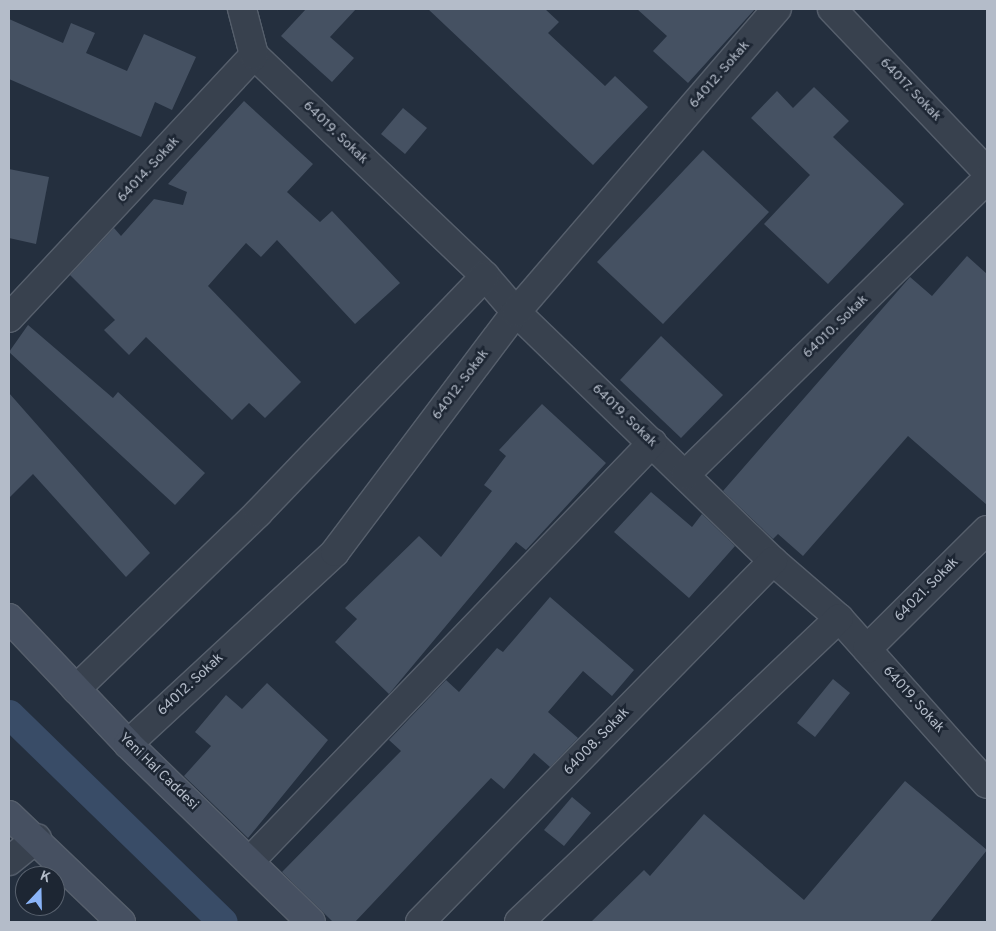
<!DOCTYPE html>
<style>
body{margin:0}
#map{position:relative;width:996px;height:931px;overflow:hidden;background:#242f3e;font-family:Overpass,sans-serif}
div>[style]{position:absolute}
.canal>*{height:29px;margin:-14.5px;padding:0 14.5px;transform-origin:14.5px;border-radius:14.5px;background:#394c67}
.building>*{inset:0;background:#455162}
.roads{filter:drop-shadow(1px 0 #565f6c) drop-shadow(-1px 0 #565f6c) drop-shadow(0 1px #565f6c) drop-shadow(0 -1px #565f6c)}
.street>*{height:28px;margin:-14px;padding:0 14px;transform-origin:14px;border-radius:14px;background:#38414e}
.secondary>*{height:28px;margin:-14px;padding:0 14px;transform-origin:14px;border-radius:14px;background:#465061}
span{translate:-50% -50%;white-space:nowrap;text-align:center;line-height:1.15;-webkit-text-stroke:5px #1d2633;paint-order:stroke}
.street-label{font-size:14px;color:#b4bcc9}
.frame{position:absolute;inset:0;border:10px solid #b4bcc9;pointer-events:none}
.north{position:absolute;left:15px;top:866px;width:50px;height:50px;box-sizing:border-box;background:#1d2633;border:1px solid #59626f;border-radius:50%;rotate:21deg;font-size:14px;font-weight:700;line-height:20px;text-align:center;color:#b4bcc9}
.north::after{content:'';display:block;margin:auto;width:18px;height:22px;background:#8ab4f8;clip-path:polygon(50% 0,100% 100%,50% 72%,0 100%)}
</style>
<div id="map">
<div class="canal">
<div style="left:9px;top:714px;width:298px;rotate:44.2deg"></div>
</div>
<div class="building">
<div style="clip-path:polygon(306px 9px,356px 9px,330px 37px,354px 58px,332px 82px,281px 36px)"></div>
<div style="clip-path:polygon(428px 9px,545px 9px,559px 22px,548px 33px,605px 86px,615px 76px,648px 107px,593px 165px)"></div>
<div style="clip-path:polygon(637px 9px,755px 9px,688px 83px,653px 51px,667px 36px)"></div>
<div style="clip-path:polygon(9px 19px,63px 43px,71px 23px,95px 33px,86px 53px,127px 71px,144px 34px,196px 57px,172px 110px,155px 102px,141px 137px,9px 79px)"></div>
<div style="clip-path:polygon(814px 87px,849px 121px,833px 137px,904px 204px,828px 284px,764px 224px,810px 175px,751px 118px,777px 91px,793px 108px)"></div>
<div style="clip-path:polygon(244px 101px,313px 164px,287px 192px,320px 222px,332px 211px,400px 283px,355px 324px,277px 240px,261px 257px,246px 243px,208px 286px,301px 382px,265px 418px,249px 403px,232px 420px,146px 337px,129px 355px,104px 330px,115px 320px,70px 275px,114px 228px,121px 236px,154px 199px,183px 205px,187px 192px,168px 184px)"></div>
<div style="clip-path:polygon(403px 108px,427px 128px,405px 154px,381px 134px)"></div>
<div style="clip-path:polygon(703px 150px,769px 212px,663px 324px,597px 262px)"></div>
<div style="clip-path:polygon(9px 169px,49px 177px,36px 244px,9px 238px)"></div>
<div style="clip-path:polygon(967px 256px,987px 274px,987px 505px,908px 436px,803px 556px,778px 534px,773px 539px,723px 491px,910px 277px,932px 296px)"></div>
<div style="clip-path:polygon(28px 325px,113px 398px,118px 392px,205px 473px,175px 505px,9px 352px)"></div>
<div style="clip-path:polygon(661px 336px,723px 395px,681px 438px,620px 380px)"></div>
<div style="clip-path:polygon(9px 393px,150px 553px,126px 577px,33px 474px,9px 498px)"></div>
<div style="clip-path:polygon(542px 404px,606px 463px,526px 550px,516px 542px,389px 694px,335px 642px,357px 619px,345px 608px,419px 536px,441px 557px,492px 491px,484px 485px,506px 456px,499px 450px)"></div>
<div style="clip-path:polygon(651px 492px,692px 527px,702px 514px,735px 546px,689px 598px,614px 532px)"></div>
<div style="clip-path:polygon(550px 597px,634px 670px,612px 696px,583px 671px,548px 712px,578px 738px,550px 767px,534px 753px,504px 789px,491px 778px,355px 922px,333px 922px,282px 872px,401px 751px,389px 740px,446px 680px,459px 692px,497px 648px,503px 652px)"></div>
<div style="clip-path:polygon(833px 679px,850px 693px,815px 737px,797px 723px)"></div>
<div style="clip-path:polygon(267px 683px,328px 740px,248px 838px,184px 776px,211px 746px,195px 732px,226px 695px,242px 709px)"></div>
<div style="clip-path:polygon(905px 781px,987px 850px,930px 922px,591px 922px,644px 870px,650px 876px,704px 814px,804px 900px)"></div>
<div style="clip-path:polygon(572px 797px,591px 813px,564px 846px,544px 830px)"></div>
</div>
<div class="roads">
<div class="street">
<div style="left:832px;top:9px;width:225px;rotate:46.4deg"></div>
<div style="left:254px;top:55px;width:320px;rotate:43.7deg"></div>
<div style="left:485px;top:276px;width:48px;rotate:49.3deg"></div>
<div style="left:516px;top:312px;width:358px;rotate:44.1deg"></div>
<div style="left:773px;top:561px;width:87px;rotate:40.8deg"></div>
<div style="left:839px;top:618px;width:222px;rotate:48.3deg"></div>
<div style="left:9px;top:318px;width:359px;rotate:-47deg"></div>
<div style="left:254px;top:55px;width:48px;rotate:-104.6deg"></div>
<div style="left:685px;top:475px;width:423px;rotate:-44.4deg"></div>
<div style="left:867px;top:649px;width:169px;rotate:-44.8deg"></div>
<div style="left:76px;top:689px;width:253px;rotate:-44deg"></div>
<div style="left:258px;top:513px;width:328px;rotate:-46.2deg"></div>
<div style="left:128px;top:744px;width:282px;rotate:-42.8deg"></div>
<div style="left:335px;top:552px;width:301px;rotate:-53deg"></div>
<div style="left:516px;top:312px;width:400px;rotate:-49.3deg"></div>
<div style="left:251px;top:860px;width:579px;rotate:-46.12deg"></div>
<div style="left:9px;top:861px;width:36px;rotate:-39deg"></div>
<div style="left:420px;top:922px;width:505px;rotate:-45.64deg"></div>
<div style="left:519px;top:922px;width:441px;rotate:-43.5deg"></div>
</div>
<div class="secondary">
<div style="left:9px;top:618px;width:173px;rotate:46.6deg"></div>
<div style="left:128px;top:744px;width:255px;rotate:44.2deg"></div>
<div style="left:9px;top:815px;width:155px;rotate:43.7deg"></div>
</div>
</div>
<div class="street-label">
<span style="left:720px;top:75px;rotate:-49deg">64012. Sokak</span>
<span style="left:910px;top:90px;rotate:46deg">64017. Sokak</span>
<span style="left:335px;top:133px;rotate:44deg">64019. Sokak</span>
<span style="left:149px;top:170px;rotate:-47deg">64014. Sokak</span>
<span style="left:836px;top:327px;rotate:-44deg">64010. Sokak</span>
<span style="left:461px;top:385px;rotate:-53deg">64012. Sokak</span>
<span style="left:624px;top:416px;rotate:44deg">64019. Sokak</span>
<span style="left:927px;top:590px;rotate:-45deg">64021. Sokak</span>
<span style="left:191px;top:685px;rotate:-43deg">64012. Sokak</span>
<span style="left:913px;top:700px;rotate:48deg">64019. Sokak</span>
<span style="left:597px;top:742px;rotate:-46deg">64008. Sokak</span>
<span style="left:158px;top:772px;rotate:44deg">Yeni Hal Caddesi</span>
</div>
<div class="frame"></div>
<div class="north">K</div>
</div>
